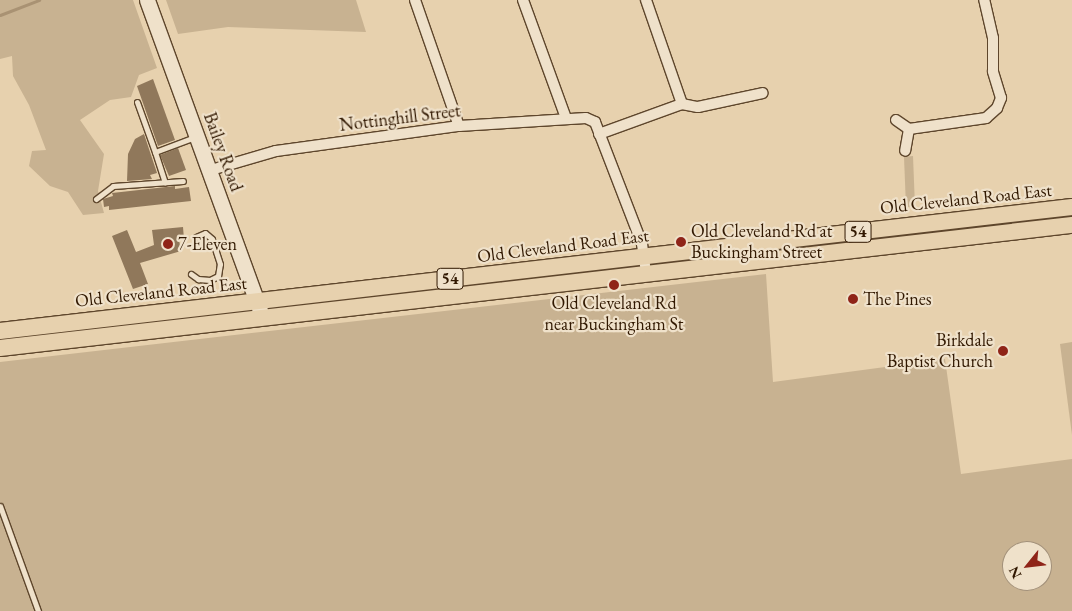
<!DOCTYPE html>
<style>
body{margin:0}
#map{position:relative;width:1072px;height:611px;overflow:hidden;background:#e7d1ae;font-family:"EB Garamond",serif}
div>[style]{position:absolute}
.green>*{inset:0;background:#c8b291}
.stream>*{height:3px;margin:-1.5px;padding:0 1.5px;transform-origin:1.5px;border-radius:1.5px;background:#a99273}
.building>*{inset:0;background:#90785b}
.roads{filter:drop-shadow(1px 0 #5e462c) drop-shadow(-1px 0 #5e462c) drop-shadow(0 1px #5e462c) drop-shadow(0 -1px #5e462c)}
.lane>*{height:5px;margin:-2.5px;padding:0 2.5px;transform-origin:2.5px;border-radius:2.5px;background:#efe1ca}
.street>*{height:10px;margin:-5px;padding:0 5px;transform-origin:5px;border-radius:5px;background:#efe1ca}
.secondary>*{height:15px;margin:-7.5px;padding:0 7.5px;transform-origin:7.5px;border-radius:7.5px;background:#efe1ca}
.primary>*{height:16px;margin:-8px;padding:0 8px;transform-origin:8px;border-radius:8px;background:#e7d1ae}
.dots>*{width:14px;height:14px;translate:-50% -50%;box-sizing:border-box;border:2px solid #efe1ca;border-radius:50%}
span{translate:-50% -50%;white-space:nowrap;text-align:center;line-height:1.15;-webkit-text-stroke:4.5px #efe1ca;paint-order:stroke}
.shield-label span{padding:1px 4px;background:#efe1ca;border:1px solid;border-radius:4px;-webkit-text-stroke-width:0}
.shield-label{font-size:16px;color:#311801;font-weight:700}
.street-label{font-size:18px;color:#311801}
.poi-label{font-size:18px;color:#311801}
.left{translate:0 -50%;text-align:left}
.right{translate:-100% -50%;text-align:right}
.north{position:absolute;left:1002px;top:541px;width:50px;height:50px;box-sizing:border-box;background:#efe1ca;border:1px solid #a3917a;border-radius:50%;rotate:241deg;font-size:14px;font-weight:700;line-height:20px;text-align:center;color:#311801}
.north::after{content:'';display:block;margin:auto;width:18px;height:22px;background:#8f2418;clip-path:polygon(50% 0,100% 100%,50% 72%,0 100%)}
</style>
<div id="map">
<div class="green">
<div style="clip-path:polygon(0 0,133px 0,157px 68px,139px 75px,131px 97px,110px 100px,80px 120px,104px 154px,98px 191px,104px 213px,83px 215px,68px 192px,50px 186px,29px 166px,32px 151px,46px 150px,29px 105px,13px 76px,12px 56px,0 59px)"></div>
<div style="clip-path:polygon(166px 0,356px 0,366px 32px,228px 27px,178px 34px)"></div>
<div style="clip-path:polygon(913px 156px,915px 207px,906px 207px,904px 157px)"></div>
<div style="clip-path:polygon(evenodd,766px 274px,773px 382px,945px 359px,961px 474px,1072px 459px,1072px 611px,0 611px,0 362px,766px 274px,1012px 551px,1042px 551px,1042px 581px,1012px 581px,1012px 551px)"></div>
<div style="clip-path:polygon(1072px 342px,1072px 435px,1060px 344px)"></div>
</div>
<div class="stream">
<div style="left:0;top:15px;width:42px;rotate:-21deg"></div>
</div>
<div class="building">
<div style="clip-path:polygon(153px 79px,175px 140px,158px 146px,137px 86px)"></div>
<div style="clip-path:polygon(144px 134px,157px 173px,150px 175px,152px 179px,127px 181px,128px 154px,135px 139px)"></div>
<div style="clip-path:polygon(178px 148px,186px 170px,169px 176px,160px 155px)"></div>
<div style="clip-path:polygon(175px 186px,175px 189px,189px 187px,191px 201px,109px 210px,109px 206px,104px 207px,103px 199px,113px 196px,112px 193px)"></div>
<div style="clip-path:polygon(183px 227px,184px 239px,179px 240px,181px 251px,140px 263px,148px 284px,133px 289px,112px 236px,127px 230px,136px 252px,154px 245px,152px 230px)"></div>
</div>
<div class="roads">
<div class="lane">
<div style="left:137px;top:102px;width:53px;rotate:70.2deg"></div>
<div style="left:155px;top:152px;width:43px;rotate:-20.6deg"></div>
<div style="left:155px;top:152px;width:32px;rotate:72deg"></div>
<div style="left:96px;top:199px;width:21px;rotate:-37deg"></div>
<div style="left:113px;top:186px;width:70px;rotate:-4.1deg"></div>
<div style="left:191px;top:274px;width:9px;rotate:36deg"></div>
<div style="left:198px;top:279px;width:12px;rotate:5deg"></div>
<div style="left:210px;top:280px;width:9px;rotate:-27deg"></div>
<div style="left:218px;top:276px;width:12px;rotate:-81deg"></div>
<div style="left:220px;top:264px;width:26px;rotate:-108deg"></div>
<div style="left:212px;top:239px;width:9px;rotate:-139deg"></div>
<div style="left:205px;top:233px;width:10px;rotate:156deg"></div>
<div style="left:0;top:506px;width:112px;rotate:70.1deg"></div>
</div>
<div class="street">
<div style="left:415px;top:0;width:133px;rotate:70.8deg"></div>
<div style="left:523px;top:0;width:126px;rotate:70deg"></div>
<div style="left:682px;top:104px;width:16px;rotate:11deg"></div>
<div style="left:698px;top:107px;width:66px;rotate:-12.2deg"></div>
<div style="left:896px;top:120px;width:16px;rotate:35deg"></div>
<div style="left:909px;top:129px;width:22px;rotate:100deg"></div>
<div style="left:909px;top:129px;width:78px;rotate:-8.1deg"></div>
<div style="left:986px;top:118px;width:15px;rotate:-42deg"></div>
<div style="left:997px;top:108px;width:11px;rotate:-68deg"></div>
<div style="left:1001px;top:98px;width:28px;rotate:-107deg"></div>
<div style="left:993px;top:71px;width:33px;rotate:-90deg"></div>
<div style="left:993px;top:38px;width:39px;rotate:-103deg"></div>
<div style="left:599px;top:134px;width:88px;rotate:-19.9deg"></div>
<div style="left:682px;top:104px;width:110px;rotate:-109.1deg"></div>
<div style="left:211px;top:170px;width:68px;rotate:-16.3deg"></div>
<div style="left:276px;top:151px;width:185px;rotate:-7.8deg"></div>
<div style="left:459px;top:126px;width:127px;rotate:-3.6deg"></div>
<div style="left:586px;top:118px;width:10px;rotate:24deg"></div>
<div style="left:595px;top:122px;width:131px;rotate:68.9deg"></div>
<div style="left:642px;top:244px;width:30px;rotate:82deg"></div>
</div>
<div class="secondary">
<div style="left:147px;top:0;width:331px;rotate:70deg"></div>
</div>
<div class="primary">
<div style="left:0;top:331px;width:1079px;rotate:-6.6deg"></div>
<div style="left:0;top:348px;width:1079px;rotate:-6.55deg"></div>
</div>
</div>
<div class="dots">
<div style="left:681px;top:242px;background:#8f2418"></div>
<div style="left:168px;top:244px;background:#8f2418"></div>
<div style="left:614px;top:285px;background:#8f2418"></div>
<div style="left:853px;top:299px;background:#8f2418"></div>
<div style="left:1003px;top:351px;background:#8f2418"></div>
</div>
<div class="shield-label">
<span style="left:858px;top:232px">54</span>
<span style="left:450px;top:279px">54</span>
</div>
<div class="street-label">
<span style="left:400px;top:118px;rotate:-7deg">Nottinghill Street</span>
<span style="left:223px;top:152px;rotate:70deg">Bailey Road</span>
<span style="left:966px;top:199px;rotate:-6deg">Old Cleveland Road East</span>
<span style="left:563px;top:246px;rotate:-7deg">Old Cleveland Road East</span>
<span style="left:161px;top:292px;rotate:-6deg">Old Cleveland Road East</span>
</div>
<div class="poi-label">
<span class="left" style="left:691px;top:242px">Old Cleveland Rd at<br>Buckingham Street</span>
<span class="left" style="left:178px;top:244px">7-Eleven</span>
<span class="left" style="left:863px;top:299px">The Pines</span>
<span style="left:614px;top:314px">Old Cleveland Rd<br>near Buckingham St</span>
<span class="right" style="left:993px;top:351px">Birkdale<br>Baptist Church</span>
</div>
<div class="north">N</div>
</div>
